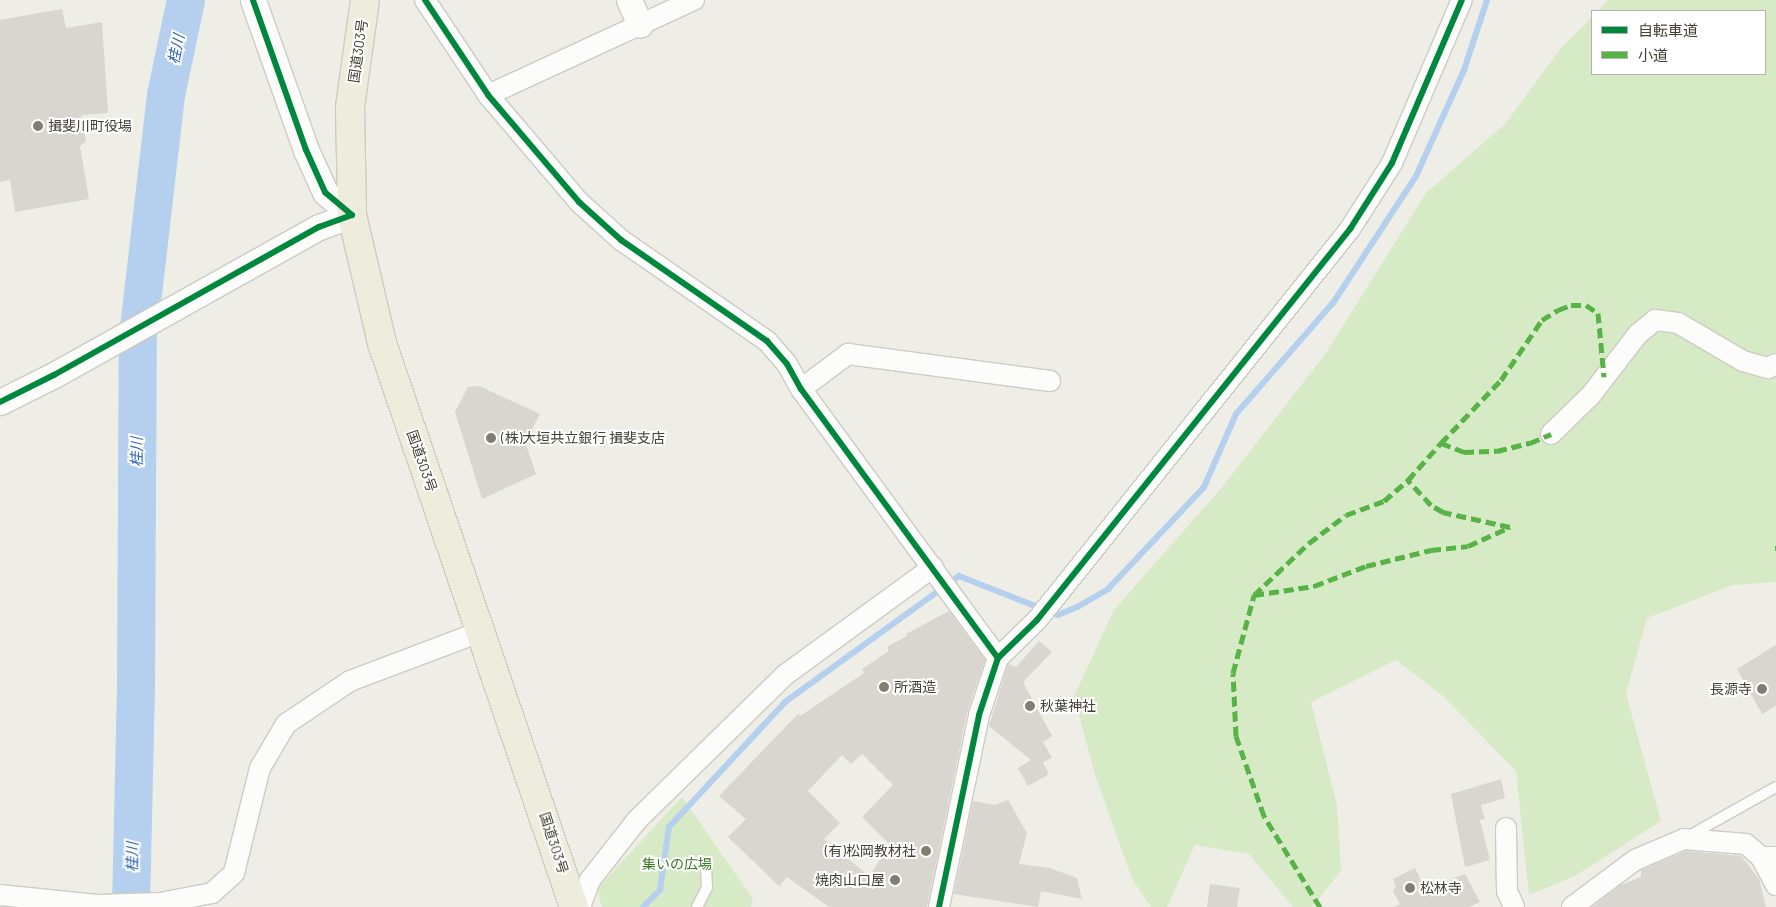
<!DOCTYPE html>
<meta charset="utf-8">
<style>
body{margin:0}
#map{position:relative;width:1776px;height:907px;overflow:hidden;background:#eeede6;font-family:Barlow,"Noto Sans JP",sans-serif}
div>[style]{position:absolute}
.green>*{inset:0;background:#d6ebc5}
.stream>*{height:6px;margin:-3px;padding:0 3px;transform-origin:3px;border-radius:3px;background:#b5cfee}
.river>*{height:38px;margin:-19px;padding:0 19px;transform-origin:19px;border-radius:19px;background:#b5cfee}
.building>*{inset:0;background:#d8d6cf}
.roads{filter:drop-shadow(1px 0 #cccbc4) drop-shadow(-1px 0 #cccbc4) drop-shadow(0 1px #cccbc4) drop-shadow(0 -1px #cccbc4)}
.service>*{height:10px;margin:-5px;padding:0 5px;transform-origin:5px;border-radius:5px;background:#fcfcfb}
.minor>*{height:20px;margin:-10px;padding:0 10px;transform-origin:10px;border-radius:10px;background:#fcfcfb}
.tertiary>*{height:25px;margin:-12.5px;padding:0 12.5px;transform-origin:12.5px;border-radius:12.5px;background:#fcfcfb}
.trunk>*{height:28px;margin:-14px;padding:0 14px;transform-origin:14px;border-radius:14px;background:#eeecdc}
.quiet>*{height:5px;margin-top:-2.5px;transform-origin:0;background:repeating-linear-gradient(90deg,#57b346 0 10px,transparent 0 15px)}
.cycleway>*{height:6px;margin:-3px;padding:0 3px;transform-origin:3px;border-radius:3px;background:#00873e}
.dots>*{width:14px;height:14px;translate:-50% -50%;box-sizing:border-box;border:2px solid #fff;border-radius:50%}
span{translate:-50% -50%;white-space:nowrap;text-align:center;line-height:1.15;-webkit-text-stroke:4px #fff;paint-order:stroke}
.street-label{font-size:14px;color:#444133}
.poi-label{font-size:14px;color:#444133}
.left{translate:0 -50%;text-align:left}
.right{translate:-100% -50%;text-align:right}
.park-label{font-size:14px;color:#377825}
.water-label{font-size:15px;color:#2963b4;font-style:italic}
.legend{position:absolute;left:1591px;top:10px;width:175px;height:65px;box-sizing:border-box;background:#fff;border:1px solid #b4b3ad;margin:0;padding:6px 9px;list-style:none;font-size:15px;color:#444133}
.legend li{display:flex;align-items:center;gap:10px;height:25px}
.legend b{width:25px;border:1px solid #b4b3ad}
</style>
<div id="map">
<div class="green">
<div style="clip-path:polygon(1608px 0,1776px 0,1776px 582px,1733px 585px,1647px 618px,1626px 694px,1661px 821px,1575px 876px,1529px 895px,1516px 771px,1443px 696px,1396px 660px,1311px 702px,1337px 805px,1341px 871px,1312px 907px,1293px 907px,1249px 854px,1195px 845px,1167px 907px,1151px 907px,1132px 879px,1095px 775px,1074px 696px,1114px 610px,1223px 486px,1326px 353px,1426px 193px,1505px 124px,1562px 47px,1592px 17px,1592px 74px,1765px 74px,1765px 11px,1597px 11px)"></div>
<div style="clip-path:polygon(682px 797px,753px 899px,751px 907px,602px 907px,597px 889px)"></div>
</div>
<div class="stream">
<div style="left:643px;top:907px;width:24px;rotate:-45deg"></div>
<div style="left:660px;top:890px;width:64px;rotate:-81.9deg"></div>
<div style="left:669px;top:827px;width:171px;rotate:-47.1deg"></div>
<div style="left:785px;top:702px;width:215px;rotate:-35.9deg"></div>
<div style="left:959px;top:576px;width:106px;rotate:21.5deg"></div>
<div style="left:1058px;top:615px;width:23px;rotate:-23deg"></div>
<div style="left:1079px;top:606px;width:34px;rotate:-30deg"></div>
<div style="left:1108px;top:589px;width:140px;rotate:-46.7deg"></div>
<div style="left:1204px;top:487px;width:80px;rotate:-66.3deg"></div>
<div style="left:1236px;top:414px;width:147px;rotate:-48.9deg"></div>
<div style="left:1333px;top:303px;width:152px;rotate:-56.8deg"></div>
<div style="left:1416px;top:176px;width:116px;rotate:-65.6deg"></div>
<div style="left:1464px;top:70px;width:74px;rotate:-71.8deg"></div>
</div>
<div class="river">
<div style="left:131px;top:907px;width:221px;rotate:-88.7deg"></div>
<div style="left:136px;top:686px;width:349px;rotate:-89.7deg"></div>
<div style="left:138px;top:337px;width:244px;rotate:-83.4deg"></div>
<div style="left:166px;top:95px;width:97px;rotate:-78.1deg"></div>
</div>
<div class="building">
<div style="clip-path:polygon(62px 9px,66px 28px,102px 22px,108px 113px,81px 115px,86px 141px,80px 146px,89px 199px,15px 212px,10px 180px,0 182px,0 20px)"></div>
<div style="clip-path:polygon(479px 386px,540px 414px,525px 442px,536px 474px,482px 499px,455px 412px,468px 387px)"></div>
<div style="clip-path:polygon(evenodd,949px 611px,985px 660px,967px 713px,927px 907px,829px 907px,787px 877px,779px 886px,728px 837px,746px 819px,719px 796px,798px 714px,800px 716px,864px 673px,862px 669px,889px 651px,887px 647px,907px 636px,906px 634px,949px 611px,862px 754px,893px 785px,862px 817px,890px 845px,869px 876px,824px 839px,840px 823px,808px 791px,842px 755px,851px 764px,862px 754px)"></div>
<div style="clip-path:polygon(1039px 641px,1052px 652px,1023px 682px,1052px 736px,1043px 742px,1052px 758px,1043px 762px,1049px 774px,1028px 786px,1018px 768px,1031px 760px,989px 726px,1008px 664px,1016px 667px)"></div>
<div style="clip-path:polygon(1776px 645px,1776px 706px,1762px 714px,1737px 669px)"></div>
<div style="clip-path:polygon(1501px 779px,1505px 798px,1481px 805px,1485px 819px,1480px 820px,1490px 860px,1465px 867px,1451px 794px)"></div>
<div style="clip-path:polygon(1008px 800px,1027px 833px,1019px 864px,1050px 868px,1077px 878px,1082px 899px,1041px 891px,1038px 907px,954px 894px,973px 801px,995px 805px)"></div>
<div style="clip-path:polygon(1686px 851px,1741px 856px,1759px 879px,1766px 907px,1592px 907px,1621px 885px,1641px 877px,1641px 870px)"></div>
<div style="clip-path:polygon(1415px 868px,1426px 890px,1465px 874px,1480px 902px,1469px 907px,1394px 907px,1400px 904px,1393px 891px,1396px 886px,1393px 879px)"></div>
<div style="clip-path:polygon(1210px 884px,1240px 888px,1237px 907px,1207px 907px)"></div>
</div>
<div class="roads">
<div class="service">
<div style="left:1689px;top:836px;width:100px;rotate:-29.4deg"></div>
<div style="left:697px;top:907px;width:22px;rotate:-63deg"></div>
<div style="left:707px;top:887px;width:22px;rotate:-93deg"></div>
</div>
<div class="minor">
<div style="left:425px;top:0;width:114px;rotate:56.4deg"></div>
<div style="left:488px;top:95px;width:140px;rotate:49.6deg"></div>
<div style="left:579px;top:202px;width:57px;rotate:42.1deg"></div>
<div style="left:621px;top:240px;width:178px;rotate:34.7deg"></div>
<div style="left:767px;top:341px;width:30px;rotate:49deg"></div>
<div style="left:787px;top:364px;width:29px;rotate:61deg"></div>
<div style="left:801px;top:389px;width:333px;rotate:53.8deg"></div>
<div style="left:488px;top:95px;width:227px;rotate:-24.8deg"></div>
<div style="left:801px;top:389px;width:59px;rotate:-36.7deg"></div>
<div style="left:848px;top:354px;width:204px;rotate:7.6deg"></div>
<div style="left:1551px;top:434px;width:56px;rotate:-44.3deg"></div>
<div style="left:1591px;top:395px;width:77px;rotate:-52.4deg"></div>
<div style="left:1638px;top:334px;width:22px;rotate:-39deg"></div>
<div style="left:1655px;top:320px;width:23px;rotate:7deg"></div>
<div style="left:1678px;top:323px;width:75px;rotate:30.3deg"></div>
<div style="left:1743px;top:361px;width:26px;rotate:16deg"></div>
<div style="left:1768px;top:368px;width:9px;rotate:-27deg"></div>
<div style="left:1506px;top:828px;width:63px;rotate:89.1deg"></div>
<div style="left:1507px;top:891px;width:17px;rotate:66deg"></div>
<div style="left:1761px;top:857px;width:32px;rotate:62deg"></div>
<div style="left:0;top:895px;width:100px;rotate:5.8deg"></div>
<div style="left:99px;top:905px;width:61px;rotate:-1.9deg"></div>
<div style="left:160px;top:903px;width:53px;rotate:-10.9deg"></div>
<div style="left:212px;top:893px;width:30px;rotate:-42deg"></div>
<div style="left:234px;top:873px;width:108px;rotate:-76.1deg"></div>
<div style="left:260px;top:768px;width:51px;rotate:-59.4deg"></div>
<div style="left:286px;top:724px;width:77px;rotate:-33.9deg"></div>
<div style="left:350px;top:681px;width:139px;rotate:-20.7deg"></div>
<div style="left:580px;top:907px;width:29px;rotate:-70deg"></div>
<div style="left:590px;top:880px;width:76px;rotate:-51.9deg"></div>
<div style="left:637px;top:820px;width:207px;rotate:-44.4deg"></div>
<div style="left:785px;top:675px;width:183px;rotate:-36.1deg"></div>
<div style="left:939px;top:907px;width:196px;rotate:-78.2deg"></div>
<div style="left:979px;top:715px;width:60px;rotate:-71.6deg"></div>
<div style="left:998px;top:658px;width:54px;rotate:-44.3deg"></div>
<div style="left:1037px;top:620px;width:501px;rotate:-51.32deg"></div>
<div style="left:1350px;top:229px;width:78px;rotate:-57.5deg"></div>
<div style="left:1392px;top:163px;width:177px;rotate:-66.8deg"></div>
<div style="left:1572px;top:907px;width:79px;rotate:-36.7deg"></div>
<div style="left:1635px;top:860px;width:53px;rotate:-23.2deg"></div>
<div style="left:1684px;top:839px;width:62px;rotate:4.6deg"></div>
<div style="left:1746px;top:844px;width:20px;rotate:41deg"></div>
<div style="left:1761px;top:857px;width:15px"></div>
</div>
<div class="tertiary">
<div style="left:629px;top:0;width:27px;rotate:66deg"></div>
<div style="left:0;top:402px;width:60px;rotate:-26.6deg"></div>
<div style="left:54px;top:375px;width:304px;rotate:-29.2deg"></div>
<div style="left:319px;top:227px;width:35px;rotate:-20deg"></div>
<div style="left:352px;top:215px;width:35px;rotate:-140deg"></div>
<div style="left:325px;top:192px;width:46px;rotate:-114.3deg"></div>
<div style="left:306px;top:150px;width:159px;rotate:-109.5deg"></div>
</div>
<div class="trunk">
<div style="left:365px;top:0;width:108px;rotate:98deg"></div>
<div style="left:350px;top:107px;width:108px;rotate:88.9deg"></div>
<div style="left:352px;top:215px;width:131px;rotate:76.8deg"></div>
<div style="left:382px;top:343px;width:596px;rotate:71.2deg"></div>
</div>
</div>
<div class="quiet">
<div style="left:1441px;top:443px;width:87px;rotate:-46.4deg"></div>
<div style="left:1501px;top:380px;width:73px;rotate:-55.7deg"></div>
<div style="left:1542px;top:320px;width:19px;rotate:-32deg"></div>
<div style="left:1558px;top:310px;width:14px;rotate:-21deg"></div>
<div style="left:1571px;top:305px;width:15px"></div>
<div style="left:1586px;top:305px;width:14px;rotate:34deg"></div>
<div style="left:1598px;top:313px;width:64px;rotate:84.6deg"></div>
<div style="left:1775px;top:548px;width:1px"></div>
<div style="left:1254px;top:595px;width:76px;rotate:-43.4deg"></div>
<div style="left:1309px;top:543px;width:46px;rotate:-37.1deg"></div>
<div style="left:1346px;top:515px;width:40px;rotate:-20.2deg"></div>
<div style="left:1384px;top:501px;width:32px;rotate:-41deg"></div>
<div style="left:1320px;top:907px;width:107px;rotate:-121.6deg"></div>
<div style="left:1264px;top:816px;width:85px;rotate:-109.3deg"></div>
<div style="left:1236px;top:736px;width:63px;rotate:-92.7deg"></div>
<div style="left:1233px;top:673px;width:81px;rotate:-74.9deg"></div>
<div style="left:1254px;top:595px;width:61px;rotate:-8.5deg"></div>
<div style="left:1314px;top:586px;width:56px;rotate:-21deg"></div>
<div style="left:1366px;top:566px;width:67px;rotate:-13.8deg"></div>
<div style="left:1431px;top:550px;width:37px;rotate:-6deg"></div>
<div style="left:1468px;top:546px;width:46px;rotate:-24.3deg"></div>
<div style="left:1510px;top:527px;width:69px;rotate:-167.4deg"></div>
<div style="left:1443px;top:512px;width:14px;rotate:-150deg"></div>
<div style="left:1431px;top:505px;width:34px;rotate:-133deg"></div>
<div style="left:1408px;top:480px;width:50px;rotate:-48.3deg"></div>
<div style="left:1441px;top:443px;width:25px;rotate:21deg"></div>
<div style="left:1464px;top:452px;width:33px;rotate:-2deg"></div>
<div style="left:1497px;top:451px;width:34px;rotate:-14deg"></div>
<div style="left:1530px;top:443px;width:23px;rotate:-23deg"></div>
</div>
<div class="cycleway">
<div style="left:425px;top:0;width:114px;rotate:56.4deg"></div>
<div style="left:488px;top:95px;width:140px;rotate:49.6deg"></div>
<div style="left:579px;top:202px;width:57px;rotate:42.1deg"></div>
<div style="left:621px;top:240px;width:178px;rotate:34.7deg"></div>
<div style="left:767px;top:341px;width:30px;rotate:49deg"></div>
<div style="left:787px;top:364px;width:29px;rotate:61deg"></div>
<div style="left:801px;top:389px;width:333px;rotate:53.8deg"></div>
<div style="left:0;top:402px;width:60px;rotate:-26.6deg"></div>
<div style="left:54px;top:375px;width:304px;rotate:-29.2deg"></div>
<div style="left:319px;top:227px;width:35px;rotate:-20deg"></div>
<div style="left:352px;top:215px;width:35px;rotate:-140deg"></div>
<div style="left:325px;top:192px;width:46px;rotate:-114.3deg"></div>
<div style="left:306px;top:150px;width:159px;rotate:-109.5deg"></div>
<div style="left:939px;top:907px;width:196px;rotate:-78.2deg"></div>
<div style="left:979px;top:715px;width:60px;rotate:-71.6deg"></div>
<div style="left:998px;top:658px;width:54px;rotate:-44.3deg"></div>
<div style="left:1037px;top:620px;width:501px;rotate:-51.32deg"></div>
<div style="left:1350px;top:229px;width:78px;rotate:-57.5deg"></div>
<div style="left:1392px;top:163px;width:177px;rotate:-66.8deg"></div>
</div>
<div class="dots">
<div style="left:38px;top:126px;background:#807d72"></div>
<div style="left:491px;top:438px;background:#807d72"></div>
<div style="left:884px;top:687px;background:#807d72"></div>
<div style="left:1762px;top:689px;background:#807d72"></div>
<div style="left:1030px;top:706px;background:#807d72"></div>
<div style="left:926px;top:851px;background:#807d72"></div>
<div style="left:895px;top:880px;background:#807d72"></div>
<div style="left:1410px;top:888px;background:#807d72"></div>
</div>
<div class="street-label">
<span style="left:358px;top:51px;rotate:-82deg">国道303号</span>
<span style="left:422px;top:461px;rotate:71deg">国道303号</span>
<span style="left:554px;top:843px;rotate:72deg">国道303号</span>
</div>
<div class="poi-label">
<span class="left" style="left:48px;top:126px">揖斐川町役場</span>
<span class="left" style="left:501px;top:438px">(株)大垣共立銀行 揖斐支店</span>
<span class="left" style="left:894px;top:687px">所酒造</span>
<span class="right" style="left:1752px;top:689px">長源寺</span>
<span class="left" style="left:1040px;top:706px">秋葉神社</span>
<span class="right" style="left:916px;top:851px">(有)松岡教材社</span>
<span class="right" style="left:885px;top:880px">焼肉山口屋</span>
<span class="left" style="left:1420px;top:888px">松林寺</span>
</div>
<div class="park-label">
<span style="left:677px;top:864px">集いの広場</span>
</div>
<div class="water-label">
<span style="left:176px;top:49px;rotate:-78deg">桂川</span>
<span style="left:137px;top:452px;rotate:-90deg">桂川</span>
<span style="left:132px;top:857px;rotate:-89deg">桂川</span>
</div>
<ul class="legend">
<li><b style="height:6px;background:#00873e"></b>自転車道</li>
<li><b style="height:6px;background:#57b346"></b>小道</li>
</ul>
</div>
